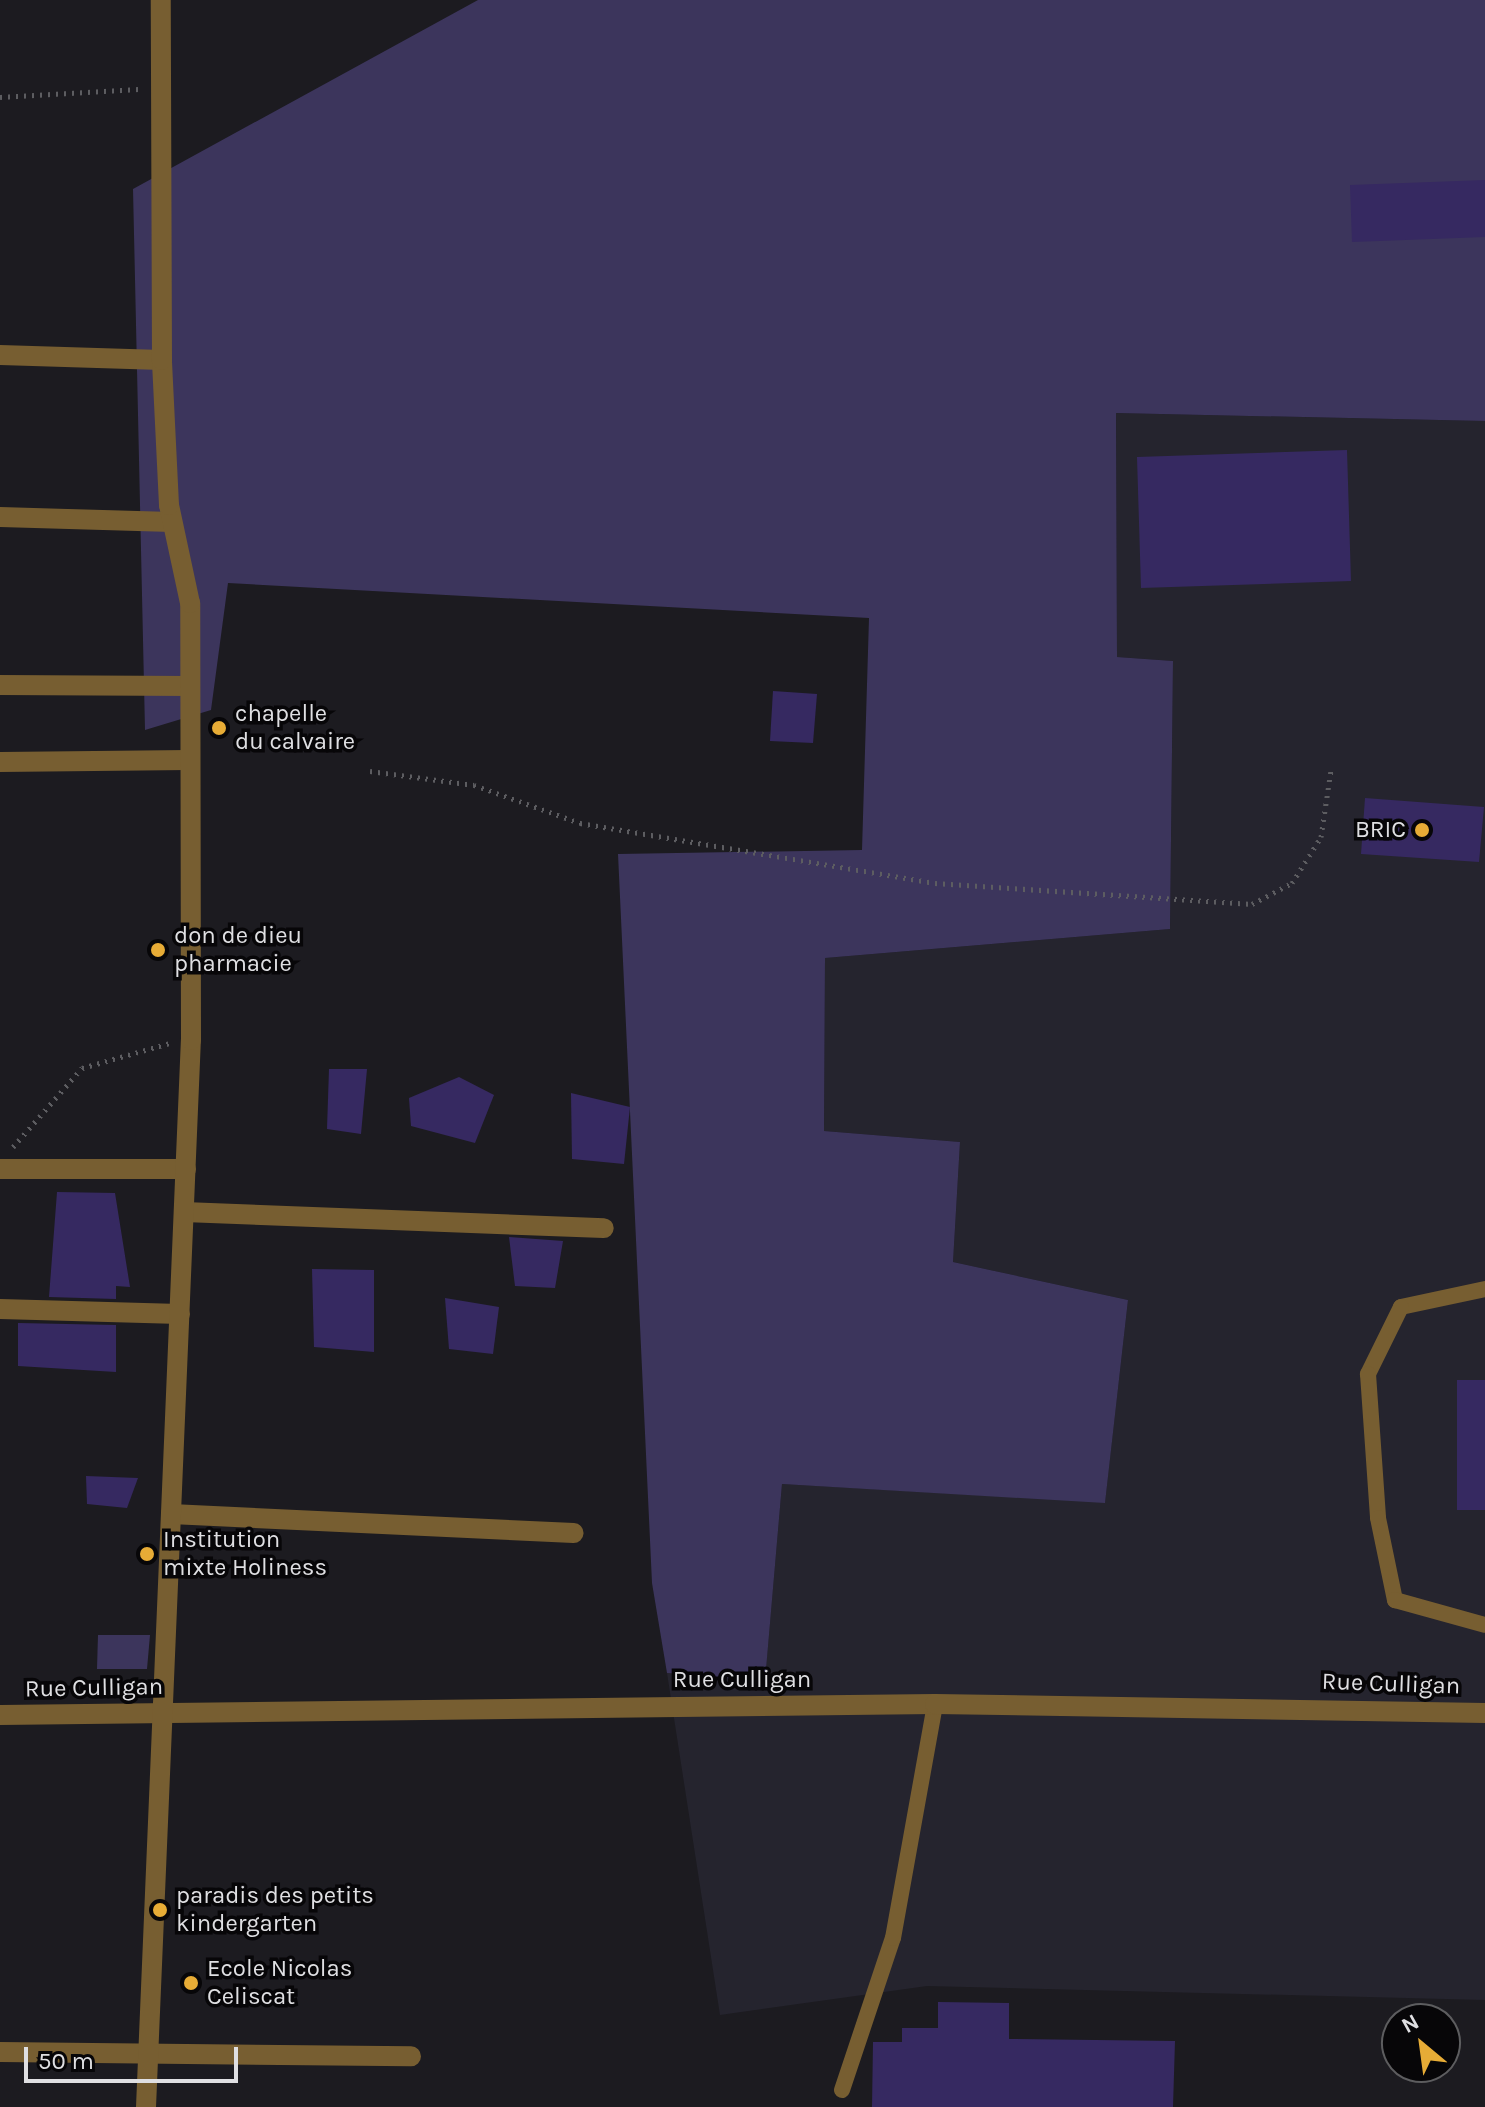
<!DOCTYPE html>
<style>
body{margin:0}
#map{position:relative;width:1485px;height:2107px;overflow:hidden;background:#1c1b20;font-family:Karla,sans-serif}
div>[style]{position:absolute}
.built>*{inset:0;background:#25242e}
.green>*{inset:0;background:#3c355c}
.building>*{inset:0;background:#362961}
.path>*{height:5px;margin-top:-2.5px;transform-origin:0;background:repeating-linear-gradient(90deg,#5d5d61 0 2px,transparent 0 8px)}
.service>*{height:16px;margin:-8px;padding:0 8px;transform-origin:8px;border-radius:8px;background:#775e31}
.minor>*{height:20px;margin:-10px;padding:0 10px;transform-origin:10px;border-radius:10px;background:#775e31}
.dots>*{width:22px;height:22px;translate:-50% -50%;box-sizing:border-box;border:4px solid #070608;border-radius:50%}
span{translate:-50% -50%;white-space:nowrap;text-align:center;line-height:1.15;-webkit-text-stroke:7px #070608;paint-order:stroke}
.poi-label{font-size:24px;color:#dfdfe2}
.left{translate:0 -50%;text-align:left}
.right{translate:-100% -50%;text-align:right}
.street-label{font-size:24px;color:#dfdfe2}
.north{position:absolute;left:1381px;top:2003px;width:80px;height:80px;box-sizing:border-box;background:#070608;border:2px solid #5d5d5f;border-radius:50%;rotate:331deg;font-size:22px;font-weight:700;line-height:32px;text-align:center;color:#dfdfe2}
.north::after{content:'';display:block;margin:auto;width:28px;height:36px;background:#e7ac36;clip-path:polygon(50% 0,100% 100%,50% 72%,0 100%)}
.scale{position:absolute;left:24px;top:2047px;width:214px;height:36px;box-sizing:border-box;border:4px solid #dfdfe2;border-top:0;padding-left:10px;font-size:24px;line-height:28px;white-space:nowrap;color:#dfdfe2;-webkit-text-stroke:6px #070608;paint-order:stroke}
</style>
<div id="map">
<div class="built">
<div style="clip-path:polygon(1116px 413px,1485px 421px,1485px 2000px,927px 1986px,720px 2015px,667px 1673px,765px 1680px,782px 1484px,1105px 1502px,1128px 1300px,953px 1262px,960px 1142px,824px 1131px,825px 958px,1170px 929px,1173px 661px,1117px 657px)"></div>
</div>
<div class="green">
<div style="clip-path:polygon(478px 0,1485px 0,1485px 421px,1116px 413px,1117px 657px,1173px 661px,1170px 929px,825px 958px,824px 1131px,960px 1142px,953px 1262px,1128px 1300px,1105px 1503px,782px 1484px,765px 1681px,667px 1673px,652px 1583px,618px 854px,862px 850px,869px 618px,228px 583px,211px 710px,145px 730px,133px 189px)"></div>
<div style="clip-path:polygon(98px 1635px,150px 1635px,147px 1669px,97px 1669px)"></div>
</div>
<div class="building">
<div style="clip-path:polygon(1485px 180px,1485px 237px,1352px 242px,1350px 185px)"></div>
<div style="clip-path:polygon(1347px 450px,1351px 581px,1141px 588px,1137px 457px)"></div>
<div style="clip-path:polygon(773px 691px,817px 694px,813px 743px,770px 741px)"></div>
<div style="clip-path:polygon(1365px 798px,1484px 807px,1479px 862px,1361px 854px)"></div>
<div style="clip-path:polygon(329px 1069px,367px 1069px,361px 1134px,327px 1129px)"></div>
<div style="clip-path:polygon(459px 1077px,494px 1095px,475px 1143px,411px 1126px,409px 1098px)"></div>
<div style="clip-path:polygon(571px 1093px,630px 1107px,624px 1164px,572px 1159px)"></div>
<div style="clip-path:polygon(57px 1192px,115px 1193px,130px 1287px,116px 1286px,116px 1299px,49px 1297px)"></div>
<div style="clip-path:polygon(509px 1237px,563px 1241px,555px 1288px,515px 1286px)"></div>
<div style="clip-path:polygon(312px 1269px,374px 1270px,374px 1352px,314px 1347px)"></div>
<div style="clip-path:polygon(445px 1298px,499px 1307px,493px 1354px,449px 1349px)"></div>
<div style="clip-path:polygon(18px 1323px,116px 1325px,116px 1372px,18px 1366px)"></div>
<div style="clip-path:polygon(1457px 1380px,1485px 1380px,1485px 1510px,1457px 1510px)"></div>
<div style="clip-path:polygon(86px 1476px,138px 1478px,127px 1508px,87px 1504px)"></div>
<div style="clip-path:polygon(938px 2002px,1009px 2003px,1009px 2039px,1175px 2041px,1173px 2107px,872px 2107px,873px 2042px,902px 2042px,902px 2028px,938px 2028px)"></div>
</div>
<div class="path">
<div style="left:0;top:97px;width:139px;rotate:-3.3deg"></div>
<div style="left:370px;top:771px;width:105px;rotate:7.7deg"></div>
<div style="left:474px;top:785px;width:113px;rotate:19.7deg"></div>
<div style="left:580px;top:823px;width:360px;rotate:9.6deg"></div>
<div style="left:935px;top:883px;width:318px;rotate:3.8deg"></div>
<div style="left:1252px;top:904px;width:45px;rotate:-27.7deg"></div>
<div style="left:1292px;top:883px;width:54px;rotate:-57.8deg"></div>
<div style="left:1321px;top:837px;width:68px;rotate:-81.5deg"></div>
<div style="left:13px;top:1147px;width:105px;rotate:-48.9deg"></div>
<div style="left:82px;top:1068px;width:91px;rotate:-15.9deg"></div>
</div>
<div class="service">
<div style="left:1485px;top:1289px;width:86px;rotate:167.9deg"></div>
<div style="left:1401px;top:1307px;width:75px;rotate:116.2deg"></div>
<div style="left:1368px;top:1374px;width:144px;rotate:86deg"></div>
<div style="left:1378px;top:1518px;width:84px;rotate:78.3deg"></div>
<div style="left:1395px;top:1600px;width:93px;rotate:15.5deg"></div>
<div style="left:842px;top:2090px;width:160px;rotate:-71.5deg"></div>
<div style="left:893px;top:1938px;width:238px;rotate:-79.8deg"></div>
</div>
<div class="minor">
<div style="left:0;top:355px;width:162px;rotate:1.8deg"></div>
<div style="left:0;top:517px;width:172px;rotate:1.7deg"></div>
<div style="left:0;top:685px;width:189px;rotate:0.3deg"></div>
<div style="left:0;top:762px;width:189px;rotate:-0.6deg"></div>
<div style="left:0;top:1169px;width:186px"></div>
<div style="left:184px;top:1212px;width:420px;rotate:2.2deg"></div>
<div style="left:0;top:1309px;width:180px;rotate:1.6deg"></div>
<div style="left:171px;top:1514px;width:403px;rotate:2.7deg"></div>
<div style="left:0;top:1715px;width:935px;rotate:-0.67deg"></div>
<div style="left:935px;top:1704px;width:550px;rotate:0.94deg"></div>
<div style="left:0;top:2052px;width:411px;rotate:0.6deg"></div>
<div style="left:146px;top:2107px;width:1068px;rotate:-87.59deg"></div>
<div style="left:191px;top:1040px;width:437px;rotate:-90.1deg"></div>
<div style="left:190px;top:603px;width:100px;rotate:-102.1deg"></div>
<div style="left:169px;top:505px;width:145px;rotate:-92.8deg"></div>
<div style="left:162px;top:360px;width:360px;rotate:-90.2deg"></div>
</div>
<div class="dots">
<div style="left:219px;top:728px;background:#e7ac36"></div>
<div style="left:1422px;top:830px;background:#e7ac36"></div>
<div style="left:158px;top:950px;background:#e7ac36"></div>
<div style="left:147px;top:1554px;background:#e7ac36"></div>
<div style="left:160px;top:1910px;background:#e7ac36"></div>
<div style="left:191px;top:1983px;background:#e7ac36"></div>
</div>
<div class="poi-label">
<span class="left" style="left:235px;top:728px">chapelle<br>du calvaire</span>
<span class="right" style="left:1406px;top:830px">BRIC</span>
<span class="left" style="left:174px;top:950px">don de dieu<br>pharmacie</span>
<span class="left" style="left:163px;top:1554px">Institution<br>mixte Holiness</span>
<span class="left" style="left:176px;top:1910px">paradis des petits<br>kindergarten</span>
<span class="left" style="left:207px;top:1983px">Ecole Nicolas<br>Celiscat</span>
</div>
<div class="street-label">
<span style="left:742px;top:1680px">Rue Culligan</span>
<span style="left:1391px;top:1684px;rotate:2deg">Rue Culligan</span>
<span style="left:94px;top:1688px;rotate:-1deg">Rue Culligan</span>
</div>
<div class="north">N</div>
<div class="scale">50 m</div>
</div>
